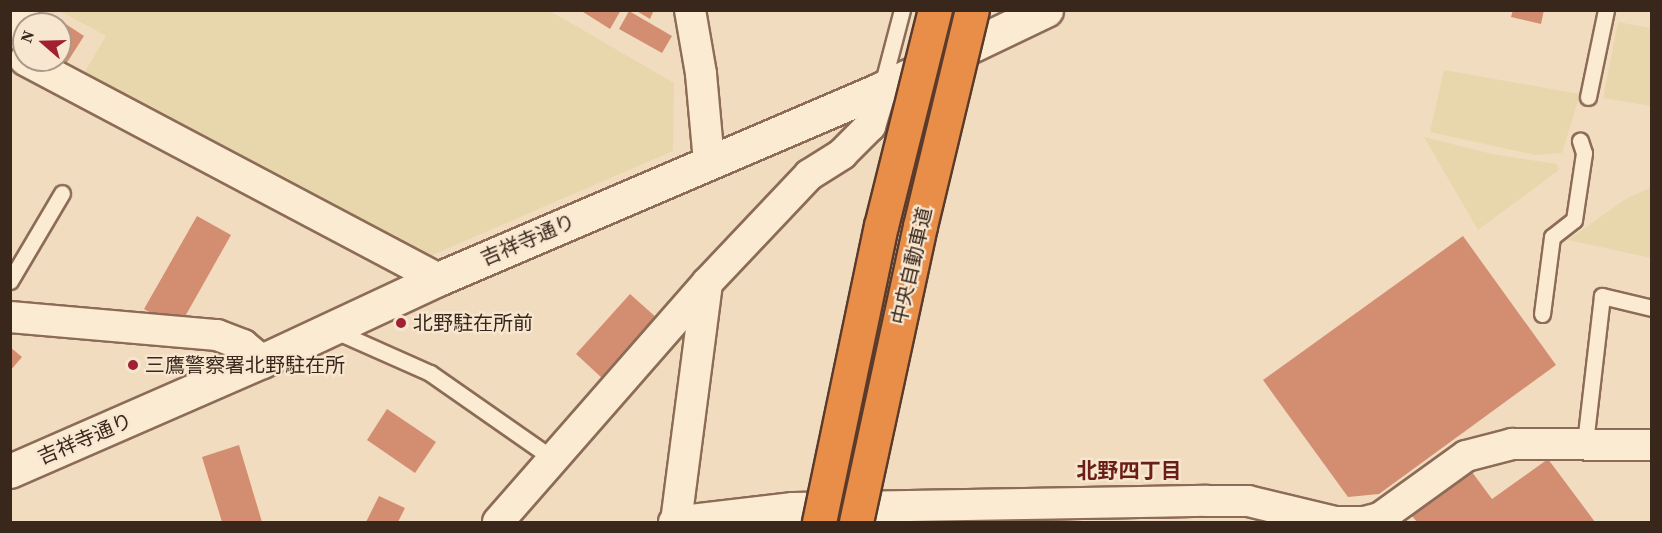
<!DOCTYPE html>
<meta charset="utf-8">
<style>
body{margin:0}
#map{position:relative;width:1662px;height:533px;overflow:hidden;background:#f2dcbf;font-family:"Source Serif 4","Noto Sans JP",serif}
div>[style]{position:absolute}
.farmland>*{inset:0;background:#e8d7ac}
.building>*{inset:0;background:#d38e72}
.roads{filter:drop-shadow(2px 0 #8c6c56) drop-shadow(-2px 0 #8c6c56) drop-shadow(0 2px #8c6c56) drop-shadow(0 -2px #8c6c56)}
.service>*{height:15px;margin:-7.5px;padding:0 7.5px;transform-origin:7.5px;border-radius:7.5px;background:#fcebd3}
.minor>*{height:30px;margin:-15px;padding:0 15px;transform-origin:15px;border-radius:15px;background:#fcebd3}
.secondary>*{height:33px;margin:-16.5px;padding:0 16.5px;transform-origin:16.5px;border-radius:16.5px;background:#fcebd3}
.bridges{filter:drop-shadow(2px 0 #5a3b2b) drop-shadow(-2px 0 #5a3b2b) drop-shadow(0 2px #5a3b2b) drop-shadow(0 -2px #5a3b2b)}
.motorway-bridge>*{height:33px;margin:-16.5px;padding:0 16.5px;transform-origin:16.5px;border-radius:16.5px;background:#e98e48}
.dots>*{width:16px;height:16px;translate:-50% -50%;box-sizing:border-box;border:3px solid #f8e7d0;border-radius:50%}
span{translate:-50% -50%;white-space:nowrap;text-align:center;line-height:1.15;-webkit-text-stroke:4.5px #f8e7d0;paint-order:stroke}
.street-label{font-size:20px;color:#3a271c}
.poi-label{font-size:20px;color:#3a271c}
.left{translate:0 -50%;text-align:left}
.neighbourhood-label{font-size:21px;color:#6b1e17;font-weight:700}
.frame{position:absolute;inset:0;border:12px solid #3a271c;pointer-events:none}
.north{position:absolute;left:12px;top:12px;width:60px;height:60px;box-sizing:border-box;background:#f8e7d0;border:2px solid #ac9a88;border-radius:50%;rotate:290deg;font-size:16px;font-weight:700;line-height:24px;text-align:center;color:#3a271c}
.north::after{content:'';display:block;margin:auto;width:21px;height:27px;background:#a12032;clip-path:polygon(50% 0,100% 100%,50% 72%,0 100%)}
</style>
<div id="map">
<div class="farmland">
<div style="clip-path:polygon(60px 11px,550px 11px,674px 83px,673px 151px,430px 256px,81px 78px,106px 36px)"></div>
<div style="clip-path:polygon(1618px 22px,1651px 28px,1651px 106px,1603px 98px)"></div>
<div style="clip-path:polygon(1444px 70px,1580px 94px,1562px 153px,1535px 155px,1430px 132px)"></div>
<div style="clip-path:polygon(1424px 137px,1492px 154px,1557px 164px,1559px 170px,1478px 230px)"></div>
<div style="clip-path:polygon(1651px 187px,1651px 258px,1568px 240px,1624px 200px)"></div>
</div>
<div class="building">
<div style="clip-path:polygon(580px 10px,621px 10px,610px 29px)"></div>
<div style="clip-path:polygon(635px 10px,654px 10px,650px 19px)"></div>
<div style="clip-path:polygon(1513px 10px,1544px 10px,1541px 24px,1511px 17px)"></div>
<div style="clip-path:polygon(629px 11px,672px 36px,662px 53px,619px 29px)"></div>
<div style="clip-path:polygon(49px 13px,84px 36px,59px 75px,36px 60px,60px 60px,60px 24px,42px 24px)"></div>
<div style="clip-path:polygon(197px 216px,231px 235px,178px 329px,144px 309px)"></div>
<div style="clip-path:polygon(1463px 236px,1556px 365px,1379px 494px,1348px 497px,1263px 380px)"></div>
<div style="clip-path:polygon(630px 294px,658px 319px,603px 379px,576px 354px)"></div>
<div style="clip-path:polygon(10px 347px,22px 357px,10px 371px)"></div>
<div style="clip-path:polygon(387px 409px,436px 442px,415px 473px,367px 440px)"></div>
<div style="clip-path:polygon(239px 445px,262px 522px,222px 522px,202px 457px)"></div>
<div style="clip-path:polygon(1548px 459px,1595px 522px,1417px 522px,1412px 516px,1472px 472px,1492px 499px)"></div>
<div style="clip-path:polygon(379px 496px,405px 508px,398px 522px,366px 522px)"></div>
</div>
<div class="roads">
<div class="service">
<div style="left:882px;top:86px;width:79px;rotate:-75.3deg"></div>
<div style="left:1588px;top:97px;width:89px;rotate:-78.3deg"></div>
<div style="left:10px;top:281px;width:102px;rotate:-59.4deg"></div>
<div style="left:1542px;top:314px;width:78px;rotate:-82.6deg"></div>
<div style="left:1552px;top:237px;width:28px;rotate:-38deg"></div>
<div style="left:1574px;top:220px;width:68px;rotate:-81.5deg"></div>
<div style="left:1584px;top:153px;width:13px;rotate:-108deg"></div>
<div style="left:333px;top:330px;width:106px;rotate:23.9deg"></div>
<div style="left:430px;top:373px;width:149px;rotate:34.9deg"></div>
<div style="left:1585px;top:443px;width:148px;rotate:-83.4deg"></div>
<div style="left:1602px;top:296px;width:51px;rotate:13.5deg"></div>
</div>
<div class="minor">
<div style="left:690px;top:10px;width:65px;rotate:80.2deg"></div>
<div style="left:701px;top:74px;width:88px;rotate:84.8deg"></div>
<div style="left:10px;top:33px;width:27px;rotate:-59deg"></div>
<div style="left:25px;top:60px;width:467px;rotate:27.9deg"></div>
<div style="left:10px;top:317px;width:208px;rotate:5deg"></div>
<div style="left:217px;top:335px;width:28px;rotate:21deg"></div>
<div style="left:243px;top:345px;width:25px;rotate:40deg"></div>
<div style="left:498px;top:522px;width:317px;rotate:-48.8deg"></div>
<div style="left:707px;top:283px;width:149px;rotate:-46.6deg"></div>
<div style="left:809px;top:175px;width:39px;rotate:-32deg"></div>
<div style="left:842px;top:154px;width:40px;rotate:-45deg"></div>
<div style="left:870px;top:126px;width:39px;rotate:-73deg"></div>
<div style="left:674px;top:522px;width:120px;rotate:-6.7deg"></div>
<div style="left:793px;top:508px;width:414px;rotate:-1deg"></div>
<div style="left:1207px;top:501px;width:41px"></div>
<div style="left:1248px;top:501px;width:89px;rotate:13.6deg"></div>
<div style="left:1335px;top:522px;width:29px"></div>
<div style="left:1364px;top:522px;width:16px;rotate:-14deg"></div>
<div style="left:1380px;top:518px;width:106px;rotate:-35.8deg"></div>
<div style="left:1466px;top:456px;width:48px;rotate:-14.6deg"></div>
<div style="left:1512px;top:444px;width:140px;rotate:0.4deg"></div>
<div style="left:676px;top:522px;width:241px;rotate:-82.6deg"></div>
</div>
<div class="secondary">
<div style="left:10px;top:471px;width:275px;rotate:-23.6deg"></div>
<div style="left:262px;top:361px;width:194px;rotate:-25deg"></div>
<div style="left:438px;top:279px;width:482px;rotate:-23.2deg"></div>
<div style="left:881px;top:89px;width:183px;rotate:-25.6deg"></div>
</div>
</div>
<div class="bridges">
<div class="motorway-bridge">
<div style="left:819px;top:522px;width:302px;rotate:-78.2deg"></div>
<div style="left:881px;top:226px;width:223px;rotate:-76deg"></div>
<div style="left:856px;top:522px;width:303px;rotate:-77.8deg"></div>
<div style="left:920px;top:226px;width:222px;rotate:-76.5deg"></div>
</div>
</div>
<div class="dots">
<div style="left:401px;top:323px;background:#a12032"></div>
<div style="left:133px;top:365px;background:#a12032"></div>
</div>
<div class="street-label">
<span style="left:528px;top:240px;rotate:-23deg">吉祥寺通り</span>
<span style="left:912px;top:266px;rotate:-77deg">中央自動車道</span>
<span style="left:85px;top:439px;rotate:-23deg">吉祥寺通り</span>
</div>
<div class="poi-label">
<span class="left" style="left:413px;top:323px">北野駐在所前</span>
<span class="left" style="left:145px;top:365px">三鷹警察署北野駐在所</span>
</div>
<div class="neighbourhood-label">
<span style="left:1129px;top:471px">北野四丁目</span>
</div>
<div class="frame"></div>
<div class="north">N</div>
</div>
